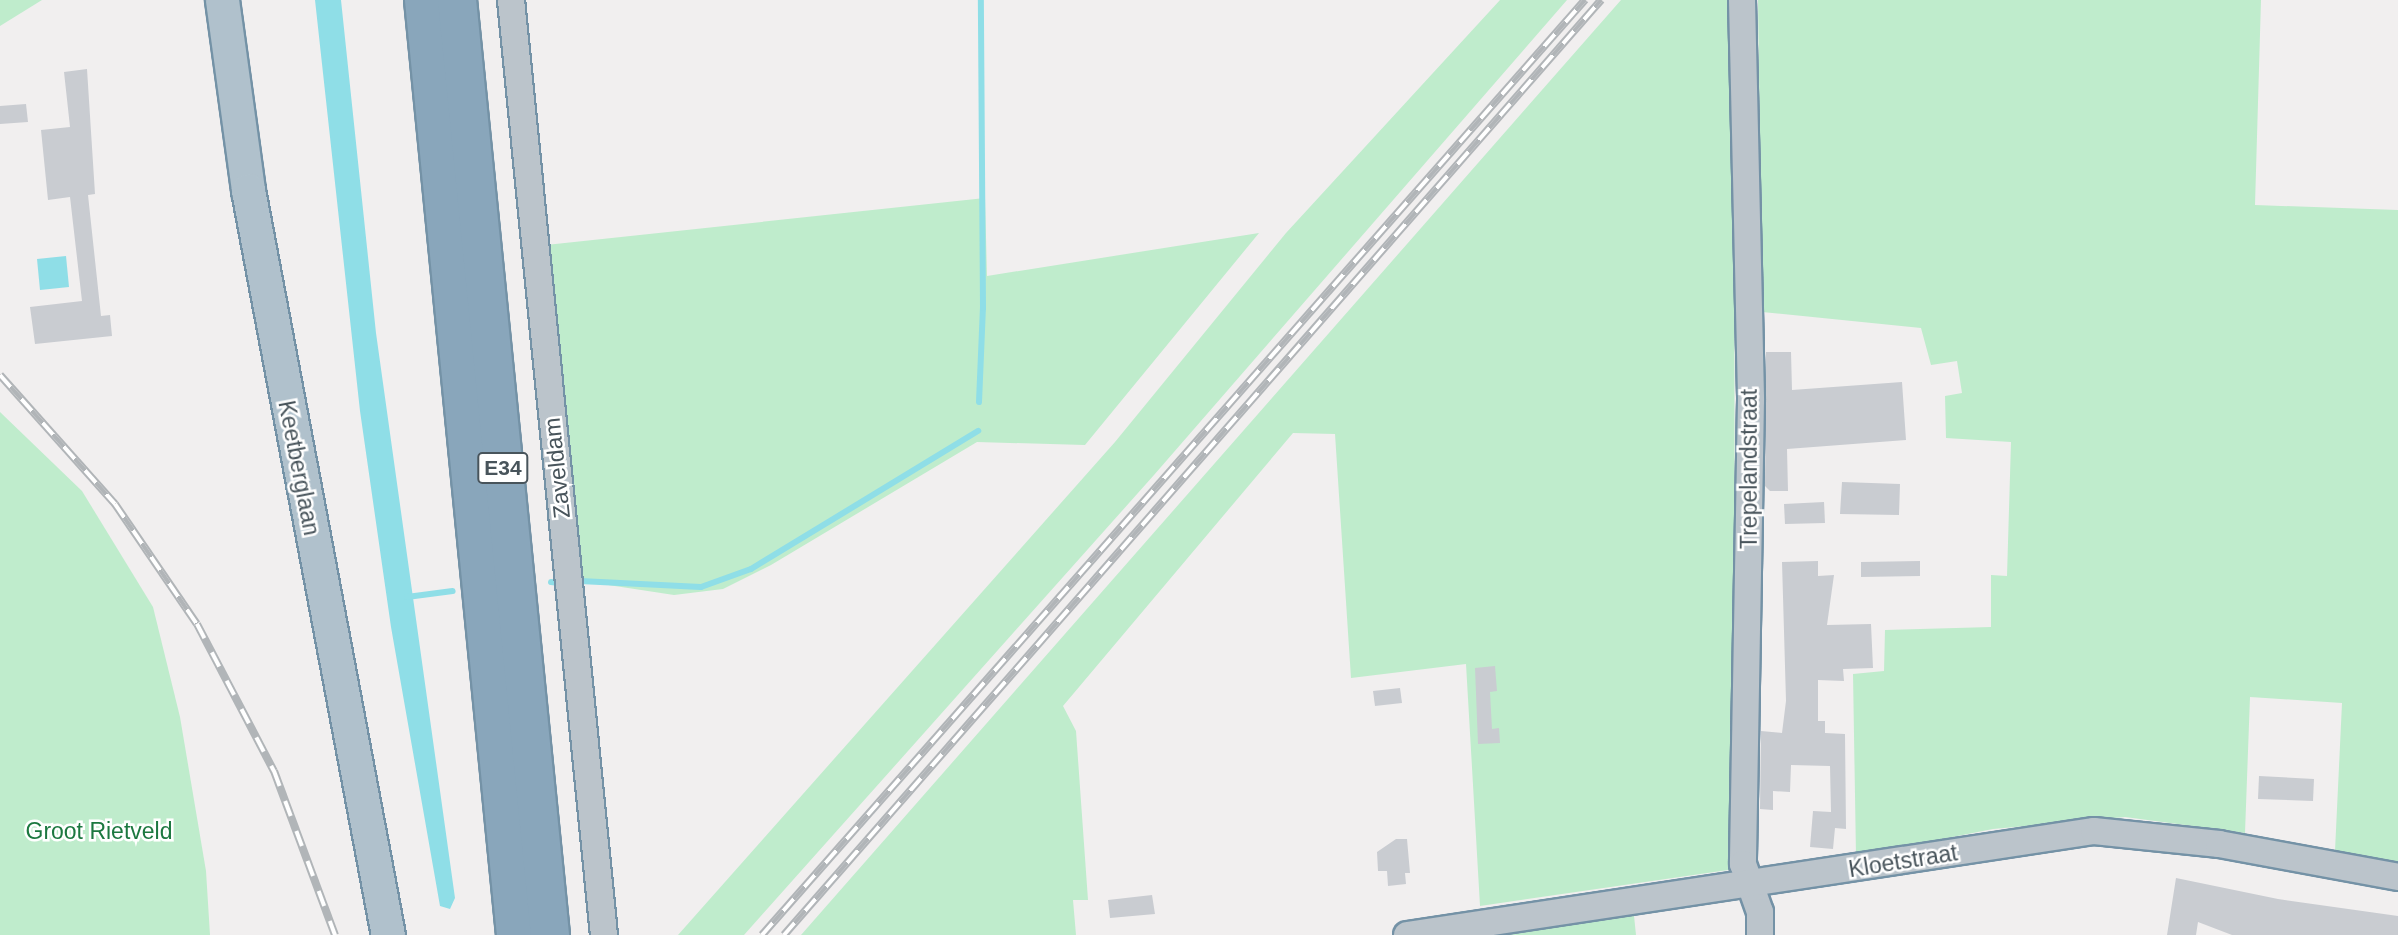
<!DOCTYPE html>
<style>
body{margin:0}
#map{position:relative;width:2398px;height:935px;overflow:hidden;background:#f1efef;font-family:Helvetica,sans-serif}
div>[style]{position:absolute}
.green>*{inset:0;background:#bfeccc}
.water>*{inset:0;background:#8fdee7}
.stream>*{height:6px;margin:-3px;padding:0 3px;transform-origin:3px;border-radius:3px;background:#8fdee7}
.building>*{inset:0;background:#c9ccd1}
.roads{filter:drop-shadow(2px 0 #7492a6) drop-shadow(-2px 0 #7492a6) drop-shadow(0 2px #7492a6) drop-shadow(0 -2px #7492a6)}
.minor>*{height:26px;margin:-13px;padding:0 13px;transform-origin:13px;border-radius:13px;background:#bbc4cb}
.major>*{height:33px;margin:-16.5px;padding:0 16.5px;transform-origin:16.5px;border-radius:16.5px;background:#b0c1cc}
.highway>*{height:38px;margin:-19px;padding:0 19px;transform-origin:19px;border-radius:19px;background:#89a6bb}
.rail>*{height:8px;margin-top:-4px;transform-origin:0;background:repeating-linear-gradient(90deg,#fff 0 16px,#b1b5b8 0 32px);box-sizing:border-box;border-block:2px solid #b1b5b8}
span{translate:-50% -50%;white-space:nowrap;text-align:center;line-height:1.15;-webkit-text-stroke:5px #fff;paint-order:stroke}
.shield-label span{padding:2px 5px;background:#fff;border:2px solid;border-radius:5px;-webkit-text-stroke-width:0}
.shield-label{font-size:21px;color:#48545b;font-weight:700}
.street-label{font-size:23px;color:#48545b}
.park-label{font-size:23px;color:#1c7840}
</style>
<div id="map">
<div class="green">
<div style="clip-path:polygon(0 0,42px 0,0 26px)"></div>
<div style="clip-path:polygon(1500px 0,1567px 0,1154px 475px,744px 935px,678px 935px,1115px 442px,1286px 233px)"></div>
<div style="clip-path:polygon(1621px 0,1734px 0,1735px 869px,1480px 906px,1466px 664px,1351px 678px,1335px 434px,1293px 433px,1063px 706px,1076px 731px,1088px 900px,1073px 900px,1076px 935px,801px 935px)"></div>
<div style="clip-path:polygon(1758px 0,2261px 0,2255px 205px,2398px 210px,2398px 864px,2335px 851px,2342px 703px,2250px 697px,2245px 833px,2125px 817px,1993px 829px,1856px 856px,1853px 674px,1884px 671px,1885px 630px,1991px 627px,1991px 575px,2007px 576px,2011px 442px,1946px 438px,1945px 396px,1962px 393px,1957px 361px,1931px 365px,1921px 328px,1762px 312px)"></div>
<div style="clip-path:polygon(985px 198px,987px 276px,1259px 233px,1085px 445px,977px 442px,771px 565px,723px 589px,674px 595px,582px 581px,546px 245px)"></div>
<div style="clip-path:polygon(0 412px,82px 491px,153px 607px,180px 717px,206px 871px,210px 935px,0 935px)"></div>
<div style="clip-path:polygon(1633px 906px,1636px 935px,1445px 935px)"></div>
</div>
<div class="water">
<div style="clip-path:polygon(315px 0,341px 0,376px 333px,455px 898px,450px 909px,440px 906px,391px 627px,360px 411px)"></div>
<div style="clip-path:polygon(66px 256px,69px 287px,40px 290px,37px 259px)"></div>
</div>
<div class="stream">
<div style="left:979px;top:402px;width:94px;rotate:-87.6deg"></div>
<div style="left:983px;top:308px;width:308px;rotate:-90.4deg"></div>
<div style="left:580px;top:581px;width:121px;rotate:2.8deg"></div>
<div style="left:701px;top:587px;width:53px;rotate:-19.8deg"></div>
<div style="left:751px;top:569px;width:266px;rotate:-31.3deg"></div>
<div style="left:551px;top:582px;width:8px;rotate:7deg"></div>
<div style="left:407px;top:597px;width:46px;rotate:-7.4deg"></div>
</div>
<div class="building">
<div style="clip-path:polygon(87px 69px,95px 194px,88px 195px,101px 316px,110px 315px,112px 336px,35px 344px,30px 307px,82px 301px,70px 197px,48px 200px,41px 130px,70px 127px,64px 72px)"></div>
<div style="clip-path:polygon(26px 104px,28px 122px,0 124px,0 106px)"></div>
<div style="clip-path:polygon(1766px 352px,1791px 352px,1792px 390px,1902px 382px,1906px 440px,1787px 449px,1788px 491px,1770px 491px,1765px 486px)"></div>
<div style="clip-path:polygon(1842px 482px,1900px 484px,1899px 515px,1840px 514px)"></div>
<div style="clip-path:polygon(1824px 502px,1825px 523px,1785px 524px,1784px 504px)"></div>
<div style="clip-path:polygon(1818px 561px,1818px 576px,1834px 575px,1827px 625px,1871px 624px,1873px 668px,1843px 669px,1844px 681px,1818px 680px,1818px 721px,1825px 721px,1825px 733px,1845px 734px,1846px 829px,1835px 828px,1833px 849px,1810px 847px,1813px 811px,1831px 812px,1830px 766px,1791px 765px,1790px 792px,1773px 791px,1773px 810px,1760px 809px,1761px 731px,1782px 733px,1786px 701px,1782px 562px)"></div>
<div style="clip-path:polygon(1920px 561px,1920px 576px,1861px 577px,1861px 562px)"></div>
<div style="clip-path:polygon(1495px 666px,1497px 691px,1490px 692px,1492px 729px,1499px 728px,1500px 743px,1478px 744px,1475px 668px)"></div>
<div style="clip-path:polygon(1400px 688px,1402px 703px,1375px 706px,1373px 691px)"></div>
<div style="clip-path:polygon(2259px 776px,2314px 779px,2313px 801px,2258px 799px)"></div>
<div style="clip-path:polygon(1396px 839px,1407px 839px,1410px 873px,1405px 873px,1406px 884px,1388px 886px,1387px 871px,1378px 871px,1377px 852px)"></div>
<div style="clip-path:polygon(2176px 878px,2278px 899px,2398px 916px,2398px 935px,2232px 935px,2198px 922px,2196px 935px,2167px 935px)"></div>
<div style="clip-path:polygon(1152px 895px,1155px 914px,1110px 918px,1108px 900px)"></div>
</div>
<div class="roads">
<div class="minor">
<div style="left:511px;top:0;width:940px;rotate:84.32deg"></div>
<div style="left:1742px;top:0;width:400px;rotate:88.7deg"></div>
<div style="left:1751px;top:400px;width:464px;rotate:91deg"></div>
<div style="left:1743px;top:864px;width:51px;rotate:70.5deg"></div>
<div style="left:1760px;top:912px;width:23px;rotate:90deg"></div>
<div style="left:1407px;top:935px;width:695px;rotate:-8.61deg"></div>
<div style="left:2094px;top:831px;width:126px;rotate:5.9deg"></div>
<div style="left:2219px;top:844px;width:182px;rotate:10.4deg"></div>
</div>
<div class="major">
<div style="left:222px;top:0;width:192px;rotate:82.2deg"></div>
<div style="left:248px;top:190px;width:758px;rotate:79.36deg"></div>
</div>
<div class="highway">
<div style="left:424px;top:0;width:940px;rotate:84.38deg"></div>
<div style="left:457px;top:0;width:940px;rotate:84.32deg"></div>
</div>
</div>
<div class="rail">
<div style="left:0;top:375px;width:173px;rotate:48.3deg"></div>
<div style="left:115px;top:504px;width:145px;rotate:55.7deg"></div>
<div style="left:197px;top:624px;width:166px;rotate:62.4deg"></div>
<div style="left:274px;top:771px;width:175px;rotate:69.6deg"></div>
<div style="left:762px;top:935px;width:1246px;rotate:-48.65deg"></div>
<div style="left:784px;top:935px;width:1242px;rotate:-48.85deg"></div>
</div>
<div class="shield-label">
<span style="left:503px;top:468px">E34</span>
</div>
<div class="street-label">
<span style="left:299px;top:468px;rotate:79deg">Keetberglaan</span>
<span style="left:557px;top:468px;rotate:-96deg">Zaveldam</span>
<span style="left:1749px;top:469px;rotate:-90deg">Trepelandstraat</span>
<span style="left:1903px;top:861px;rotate:-9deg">Kloetstraat</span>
</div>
<div class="park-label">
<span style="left:99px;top:831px">Groot Rietveld</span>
</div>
</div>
